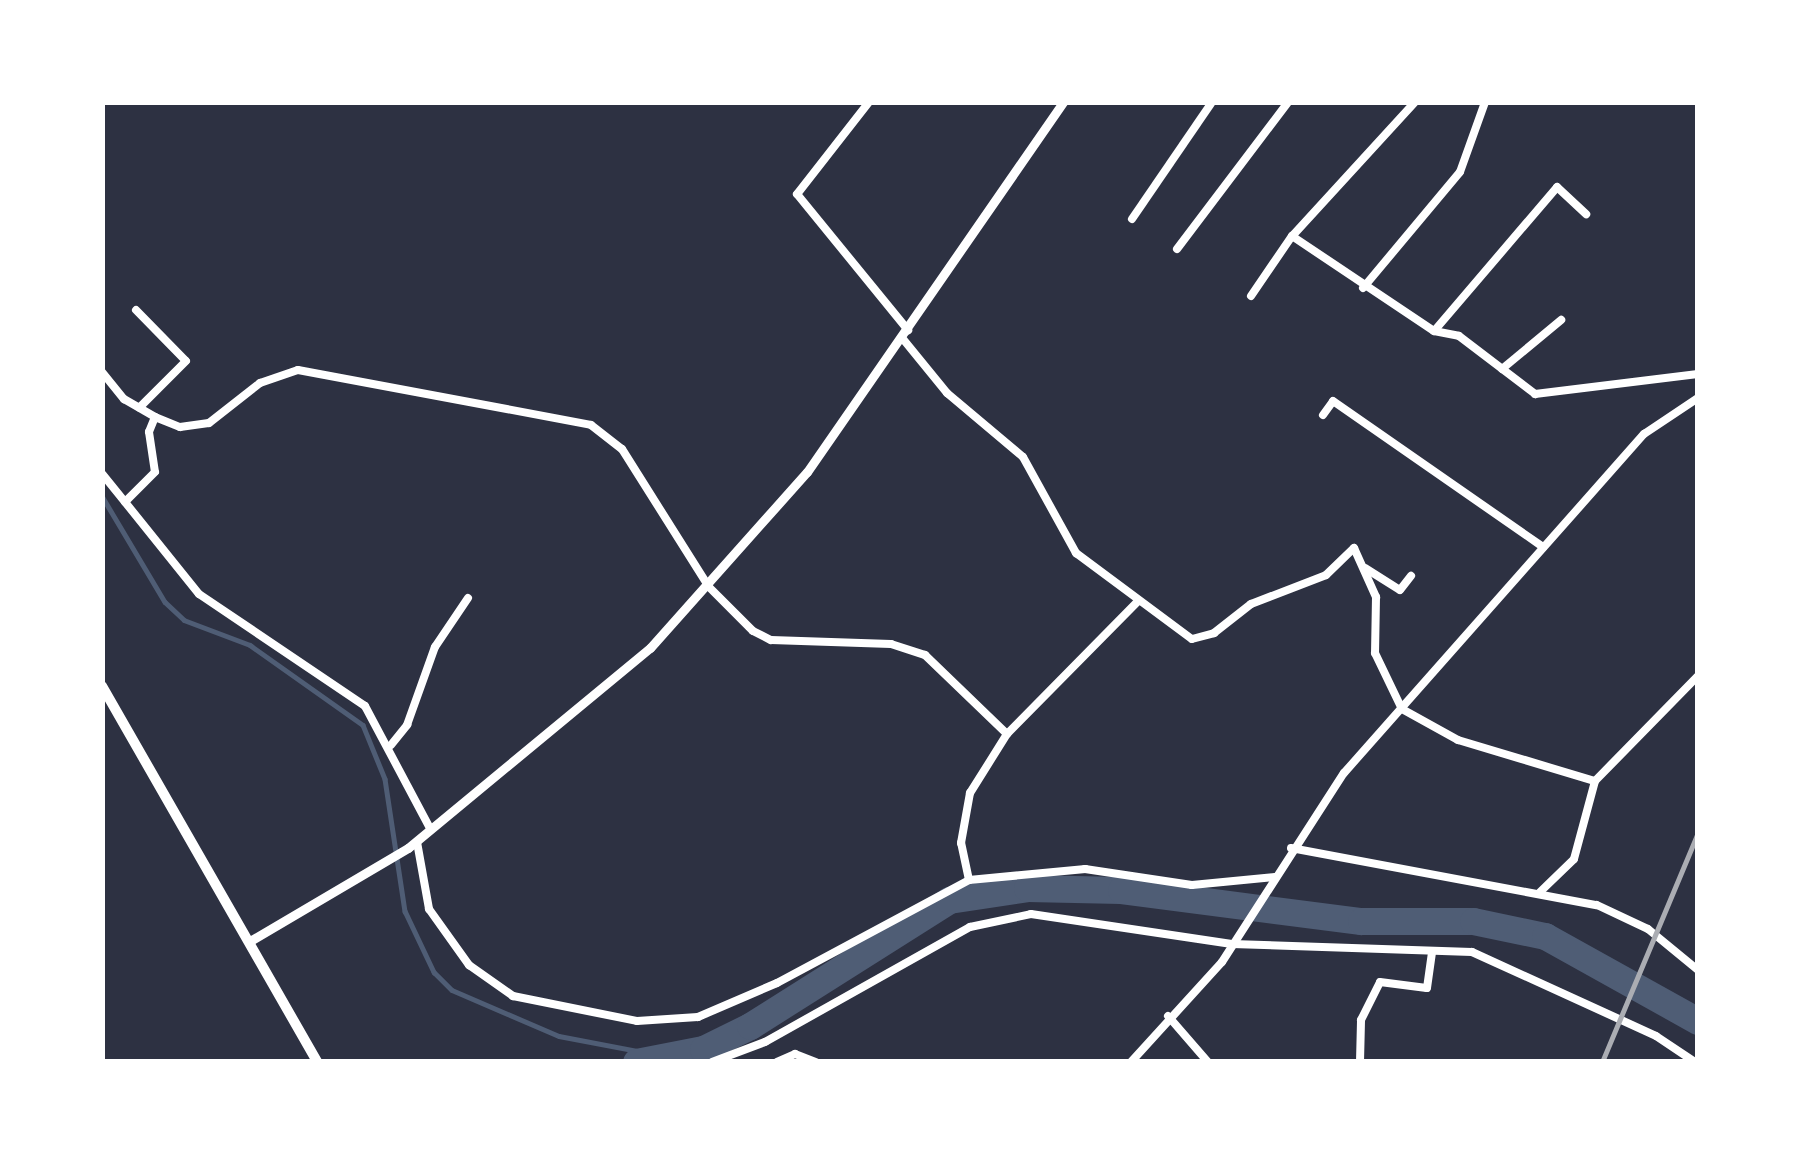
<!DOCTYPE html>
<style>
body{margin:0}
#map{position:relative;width:1800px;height:1164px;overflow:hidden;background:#2d3142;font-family:Cabin,sans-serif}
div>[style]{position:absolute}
.stream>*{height:4.5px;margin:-2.25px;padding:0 2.25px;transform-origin:2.25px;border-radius:2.25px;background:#4f5d75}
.river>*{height:27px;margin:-13.5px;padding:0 13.5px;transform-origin:13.5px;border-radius:13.5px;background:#4f5d75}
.minor>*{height:8px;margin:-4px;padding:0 4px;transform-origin:4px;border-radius:4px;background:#fff}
.tertiary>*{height:9px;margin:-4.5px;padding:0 4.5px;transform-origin:4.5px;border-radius:4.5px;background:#fff}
.secondary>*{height:10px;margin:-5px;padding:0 5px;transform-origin:5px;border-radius:5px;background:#fff}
.rail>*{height:4.5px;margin:-2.25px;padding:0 2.25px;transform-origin:2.25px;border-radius:2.25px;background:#abadb3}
span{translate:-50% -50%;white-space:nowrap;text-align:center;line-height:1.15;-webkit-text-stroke:9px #fff;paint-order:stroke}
.frame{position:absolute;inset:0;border:105px solid #fff;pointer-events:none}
</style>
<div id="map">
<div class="stream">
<div style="left:102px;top:496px;width:123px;rotate:59.3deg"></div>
<div style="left:165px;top:602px;width:26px;rotate:43deg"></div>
<div style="left:184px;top:620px;width:71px;rotate:20.7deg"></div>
<div style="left:250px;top:645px;width:138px;rotate:35.3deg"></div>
<div style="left:363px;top:725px;width:58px;rotate:67.8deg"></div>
<div style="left:385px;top:779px;width:134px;rotate:81.4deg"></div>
<div style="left:405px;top:911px;width:68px;rotate:64.6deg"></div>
<div style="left:434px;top:972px;width:25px;rotate:45deg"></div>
<div style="left:452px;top:990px;width:116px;rotate:23.3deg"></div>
<div style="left:559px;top:1036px;width:107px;rotate:10.8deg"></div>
</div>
<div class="river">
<div style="left:636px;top:1062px;width:68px;rotate:-11deg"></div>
<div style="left:703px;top:1049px;width:52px;rotate:-26.1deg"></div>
<div style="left:750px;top:1026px;width:236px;rotate:-32.3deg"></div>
<div style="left:949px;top:900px;width:79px;rotate:-8.7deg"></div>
<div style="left:1027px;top:888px;width:94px;rotate:1.2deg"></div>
<div style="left:1121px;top:890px;width:242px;rotate:7.4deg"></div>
<div style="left:1361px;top:921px;width:112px"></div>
<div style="left:1473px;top:921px;width:74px;rotate:11.8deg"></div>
<div style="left:1545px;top:936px;width:175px;rotate:29.1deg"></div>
</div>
<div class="minor">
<div style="left:869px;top:102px;width:117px;rotate:128deg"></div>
<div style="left:797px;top:194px;width:176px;rotate:50.8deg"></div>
<div style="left:1415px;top:102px;width:182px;rotate:132.5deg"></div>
<div style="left:1292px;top:236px;width:171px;rotate:33.8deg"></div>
<div style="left:1434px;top:331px;width:25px;rotate:11deg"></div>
<div style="left:1459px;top:336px;width:96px;rotate:37.3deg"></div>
<div style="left:1535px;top:394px;width:164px;rotate:-7deg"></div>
<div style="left:1132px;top:219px;width:142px;rotate:-55.6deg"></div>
<div style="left:1177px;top:249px;width:184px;rotate:-52.9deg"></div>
<div style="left:1363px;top:288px;width:151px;rotate:-50.1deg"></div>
<div style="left:1460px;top:172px;width:74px;rotate:-70.3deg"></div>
<div style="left:1251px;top:296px;width:73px;rotate:-55.7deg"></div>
<div style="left:136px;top:310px;width:71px;rotate:45.6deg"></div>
<div style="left:186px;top:361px;width:66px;rotate:135deg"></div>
<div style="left:1435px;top:330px;width:188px;rotate:-49.5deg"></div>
<div style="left:1557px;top:187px;width:40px;rotate:43deg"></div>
<div style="left:903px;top:339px;width:70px;rotate:50.8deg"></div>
<div style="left:947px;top:393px;width:99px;rotate:40.1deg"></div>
<div style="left:1023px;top:457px;width:110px;rotate:61.1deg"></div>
<div style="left:1076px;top:553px;width:144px;rotate:36.6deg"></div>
<div style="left:1192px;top:639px;width:23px;rotate:-15deg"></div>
<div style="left:1214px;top:633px;width:47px;rotate:-38.1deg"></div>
<div style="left:1251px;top:604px;width:80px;rotate:-21.1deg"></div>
<div style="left:1326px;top:575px;width:39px;rotate:-44deg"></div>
<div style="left:1354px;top:548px;width:54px;rotate:65.8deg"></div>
<div style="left:1376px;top:597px;width:56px;rotate:91deg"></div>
<div style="left:1375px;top:653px;width:62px;rotate:64.3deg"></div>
<div style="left:1402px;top:709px;width:64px;rotate:29deg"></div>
<div style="left:1458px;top:740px;width:143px;rotate:16.7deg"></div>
<div style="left:1502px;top:369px;width:77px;rotate:-39.7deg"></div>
<div style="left:102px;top:372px;width:35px;rotate:51deg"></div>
<div style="left:124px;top:399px;width:36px;rotate:30deg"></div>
<div style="left:155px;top:417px;width:16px;rotate:112deg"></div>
<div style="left:149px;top:432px;width:40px;rotate:81.5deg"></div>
<div style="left:155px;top:472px;width:42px;rotate:135deg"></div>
<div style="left:125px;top:502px;width:36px;rotate:-129deg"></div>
<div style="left:1323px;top:415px;width:17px;rotate:-54deg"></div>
<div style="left:1333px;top:401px;width:256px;rotate:34.8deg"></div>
<div style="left:155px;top:417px;width:27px;rotate:22deg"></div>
<div style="left:180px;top:427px;width:29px;rotate:-8deg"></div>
<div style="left:209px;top:423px;width:65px;rotate:-38.1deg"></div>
<div style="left:260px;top:383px;width:40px;rotate:-18.9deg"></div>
<div style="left:298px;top:370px;width:298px;rotate:10.6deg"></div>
<div style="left:591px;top:425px;width:39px;rotate:38deg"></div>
<div style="left:622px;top:449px;width:163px;rotate:57.8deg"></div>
<div style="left:709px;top:587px;width:62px;rotate:45deg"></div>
<div style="left:753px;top:631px;width:20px;rotate:27deg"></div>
<div style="left:771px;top:640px;width:120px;rotate:1.9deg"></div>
<div style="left:891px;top:644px;width:36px;rotate:18deg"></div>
<div style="left:925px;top:655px;width:114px;rotate:43.9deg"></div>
<div style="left:125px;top:502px;width:118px;rotate:51.2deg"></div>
<div style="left:199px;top:594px;width:200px;rotate:34deg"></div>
<div style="left:365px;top:706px;width:140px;rotate:62deg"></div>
<div style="left:1365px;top:568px;width:41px;rotate:32.2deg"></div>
<div style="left:1400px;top:590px;width:18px;rotate:-52deg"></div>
<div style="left:391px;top:745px;width:26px;rotate:-51deg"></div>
<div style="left:407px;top:725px;width:83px;rotate:-70.3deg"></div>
<div style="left:435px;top:647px;width:59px;rotate:-56deg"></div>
<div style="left:417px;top:842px;width:68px;rotate:79.8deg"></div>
<div style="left:429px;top:909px;width:69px;rotate:54.5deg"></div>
<div style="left:469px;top:965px;width:54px;rotate:35.2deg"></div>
<div style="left:513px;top:996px;width:126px;rotate:11.4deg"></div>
<div style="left:637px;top:1021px;width:61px;rotate:-3.8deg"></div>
<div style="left:698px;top:1017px;width:86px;rotate:-23.3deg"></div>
<div style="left:777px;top:983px;width:218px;rotate:-28.2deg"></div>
<div style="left:969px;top:880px;width:117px;rotate:-5.4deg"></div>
<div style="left:1085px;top:869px;width:108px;rotate:8.5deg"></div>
<div style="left:1192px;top:885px;width:83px;rotate:-5.5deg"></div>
<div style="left:1291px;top:848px;width:311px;rotate:10.6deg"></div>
<div style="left:1597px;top:905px;width:56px;rotate:25.2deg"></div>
<div style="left:1648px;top:929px;width:65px;rotate:39.4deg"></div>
<div style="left:969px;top:880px;width:38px;rotate:-102deg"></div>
<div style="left:961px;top:843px;width:51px;rotate:-79.8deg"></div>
<div style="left:970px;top:793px;width:70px;rotate:-57.9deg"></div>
<div style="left:1007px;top:734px;width:187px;rotate:-45.4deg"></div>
<div style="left:1540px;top:892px;width:47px;rotate:-44.1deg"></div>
<div style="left:1574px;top:859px;width:81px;rotate:-74.9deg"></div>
<div style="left:1595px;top:781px;width:147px;rotate:-45.6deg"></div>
<div style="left:1168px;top:1016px;width:61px;rotate:49deg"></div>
<div style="left:712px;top:1062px;width:57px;rotate:-20.7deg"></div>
<div style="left:765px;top:1042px;width:235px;rotate:-29.3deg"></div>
<div style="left:970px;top:927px;width:62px;rotate:-12deg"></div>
<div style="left:1031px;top:914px;width:203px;rotate:8.5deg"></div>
<div style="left:1232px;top:944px;width:240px;rotate:1.9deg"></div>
<div style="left:1472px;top:952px;width:202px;rotate:24.5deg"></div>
<div style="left:1656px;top:1036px;width:47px;rotate:33.7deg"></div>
<div style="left:777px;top:1062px;width:20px;rotate:-24deg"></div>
<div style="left:795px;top:1054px;width:22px;rotate:21deg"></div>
<div style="left:1131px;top:1062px;width:135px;rotate:-47.7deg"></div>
<div style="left:1222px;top:962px;width:225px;rotate:-57.2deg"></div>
<div style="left:1344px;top:773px;width:453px;rotate:-48.5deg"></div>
<div style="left:1644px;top:434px;width:65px;rotate:-33.7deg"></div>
<div style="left:1360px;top:1062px;width:42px;rotate:-88.6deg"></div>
<div style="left:1361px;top:1020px;width:42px;rotate:-63.4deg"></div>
<div style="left:1380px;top:982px;width:47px;rotate:7.3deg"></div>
<div style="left:1427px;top:988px;width:37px;rotate:-82deg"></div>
</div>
<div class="tertiary">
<div style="left:250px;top:941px;width:183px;rotate:-30.5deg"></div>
<div style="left:408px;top:848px;width:314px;rotate:-39.6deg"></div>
<div style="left:650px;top:648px;width:236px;rotate:-48.3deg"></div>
<div style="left:807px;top:472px;width:450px;rotate:-55.3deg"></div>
</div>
<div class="secondary">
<div style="left:102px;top:686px;width:433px;rotate:60.2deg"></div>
</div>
<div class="rail">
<div style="left:1602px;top:1062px;width:249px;rotate:-67.3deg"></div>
</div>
<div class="frame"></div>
</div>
